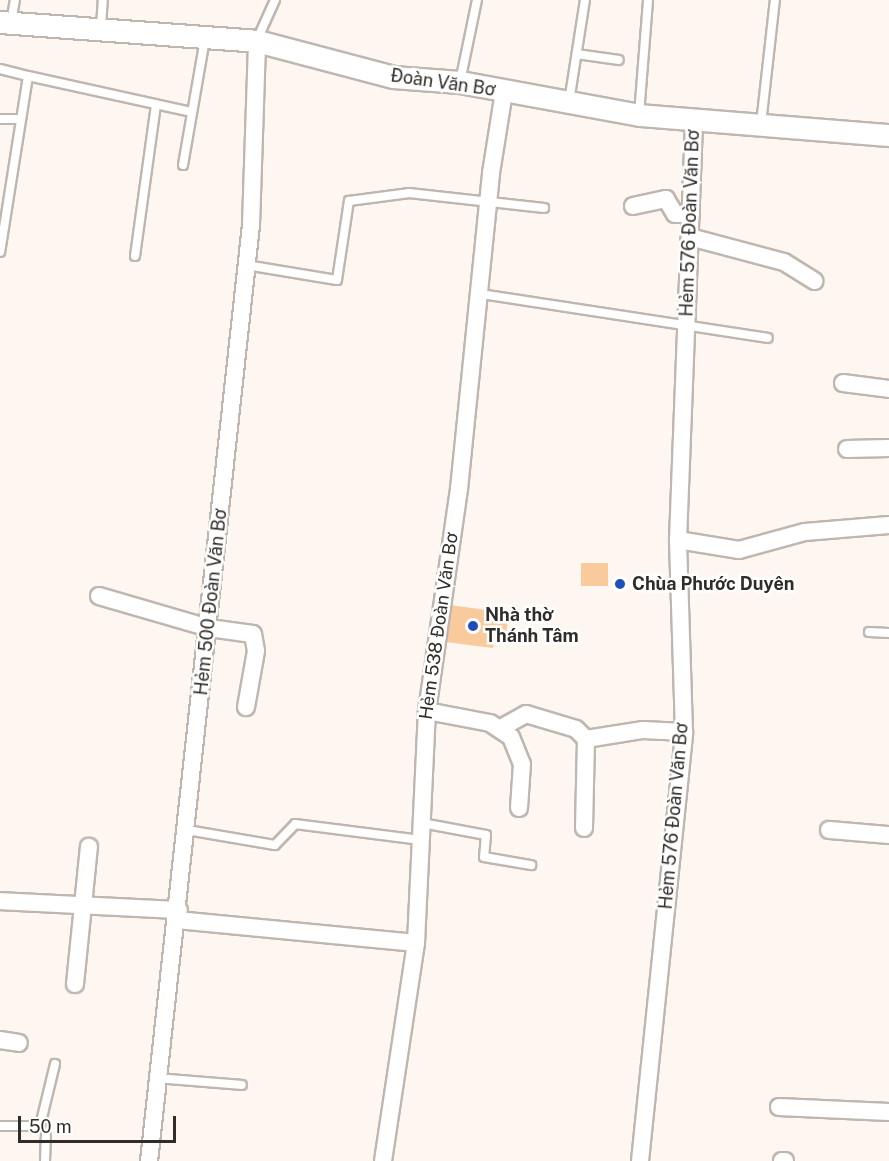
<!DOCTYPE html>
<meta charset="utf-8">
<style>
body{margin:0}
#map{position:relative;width:889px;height:1161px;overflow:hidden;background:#fef7f1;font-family:"Public Sans",sans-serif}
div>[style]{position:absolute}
.building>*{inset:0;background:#f9cb9c}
.roads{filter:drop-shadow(2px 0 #bfb7af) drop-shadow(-2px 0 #bfb7af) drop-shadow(0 2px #bfb7af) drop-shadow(0 -2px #bfb7af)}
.service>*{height:8px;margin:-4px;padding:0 4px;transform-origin:4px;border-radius:4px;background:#fff}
.minor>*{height:16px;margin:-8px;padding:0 8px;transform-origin:8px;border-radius:8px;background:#fff}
.tertiary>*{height:21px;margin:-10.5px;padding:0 10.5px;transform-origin:10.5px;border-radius:10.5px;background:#fff}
.dots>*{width:16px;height:16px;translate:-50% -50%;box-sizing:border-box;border:3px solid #fff;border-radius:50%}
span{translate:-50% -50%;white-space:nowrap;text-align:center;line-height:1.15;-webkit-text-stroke:5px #fff;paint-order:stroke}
.street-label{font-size:18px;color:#2f2c29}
.poi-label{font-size:18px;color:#2f2c29;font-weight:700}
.left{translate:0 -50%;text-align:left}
.scale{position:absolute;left:18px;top:1116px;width:158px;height:27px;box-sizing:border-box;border:3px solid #2f2c29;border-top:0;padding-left:8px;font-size:18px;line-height:21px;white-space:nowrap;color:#2f2c29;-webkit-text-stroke:4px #fff;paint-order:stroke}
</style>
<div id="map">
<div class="building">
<div style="clip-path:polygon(581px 563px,608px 563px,608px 586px,581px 586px)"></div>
<div style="clip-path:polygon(442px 604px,509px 613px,505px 640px,495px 639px,493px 648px,437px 641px)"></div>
</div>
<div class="roads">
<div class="service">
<div style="left:11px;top:22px;width:22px;rotate:-80deg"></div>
<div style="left:101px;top:26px;width:26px;rotate:-86deg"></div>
<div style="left:257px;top:40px;width:44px;rotate:-65.8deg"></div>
<div style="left:577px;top:54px;width:42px;rotate:8.1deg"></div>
<div style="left:0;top:69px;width:29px;rotate:14deg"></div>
<div style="left:28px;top:76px;width:178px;rotate:99deg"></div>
<div style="left:28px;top:76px;width:168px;rotate:12.4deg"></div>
<div style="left:460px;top:82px;width:84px;rotate:-78.3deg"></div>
<div style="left:569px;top:102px;width:103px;rotate:-81.1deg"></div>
<div style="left:639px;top:115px;width:115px;rotate:-85.5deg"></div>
<div style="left:0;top:119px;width:19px"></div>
<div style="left:761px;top:124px;width:125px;rotate:-83.6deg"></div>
<div style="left:183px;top:165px;width:128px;rotate:-80.1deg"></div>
<div style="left:135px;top:256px;width:153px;rotate:-82.1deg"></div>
<div style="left:246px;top:265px;width:92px;rotate:9.4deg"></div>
<div style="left:337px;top:280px;width:80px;rotate:-81.4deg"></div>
<div style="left:349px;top:201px;width:61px;rotate:-7.6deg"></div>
<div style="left:409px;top:193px;width:136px;rotate:6.3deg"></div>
<div style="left:481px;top:294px;width:290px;rotate:8.7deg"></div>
<div style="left:869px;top:632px;width:20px;rotate:3deg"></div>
<div style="left:422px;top:823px;width:65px;rotate:10.6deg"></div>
<div style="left:486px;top:835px;width:22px;rotate:95deg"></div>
<div style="left:484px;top:857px;width:48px;rotate:9.7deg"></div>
<div style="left:187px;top:830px;width:89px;rotate:9.7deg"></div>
<div style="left:275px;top:845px;width:29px;rotate:-46deg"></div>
<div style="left:295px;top:824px;width:127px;rotate:7.2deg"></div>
<div style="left:157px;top:1078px;width:85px;rotate:4.7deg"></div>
<div style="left:0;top:1126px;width:40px"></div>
<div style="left:40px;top:1126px;width:64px;rotate:-76.4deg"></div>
<div style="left:45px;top:1161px;width:25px;rotate:-88deg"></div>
</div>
<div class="minor">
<div style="left:633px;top:206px;width:34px;rotate:-12deg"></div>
<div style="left:666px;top:199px;width:17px;rotate:59deg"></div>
<div style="left:675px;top:214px;width:16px"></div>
<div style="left:690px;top:237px;width:97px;rotate:14.9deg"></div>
<div style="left:784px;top:262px;width:36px;rotate:32deg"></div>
<div style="left:843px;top:383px;width:46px;rotate:7.4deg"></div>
<div style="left:847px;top:449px;width:42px;rotate:-1.4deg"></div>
<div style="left:678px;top:540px;width:62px;rotate:9.3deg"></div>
<div style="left:739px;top:550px;width:68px;rotate:-15.3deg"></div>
<div style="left:805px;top:532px;width:84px;rotate:-4.8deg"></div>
<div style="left:99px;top:596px;width:115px;rotate:16.2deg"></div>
<div style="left:209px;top:628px;width:44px;rotate:7.8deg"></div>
<div style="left:253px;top:634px;width:17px;rotate:80deg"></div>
<div style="left:256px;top:651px;width:57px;rotate:100.1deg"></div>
<div style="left:427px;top:711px;width:64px;rotate:10.8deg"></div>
<div style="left:490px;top:723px;width:25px;rotate:34deg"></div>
<div style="left:511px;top:737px;width:29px;rotate:68deg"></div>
<div style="left:522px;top:764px;width:44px;rotate:93.9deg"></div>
<div style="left:499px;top:729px;width:31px;rotate:-29deg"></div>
<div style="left:526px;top:714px;width:52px;rotate:16.7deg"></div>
<div style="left:576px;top:729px;width:14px;rotate:45deg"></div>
<div style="left:584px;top:828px;width:89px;rotate:-88.7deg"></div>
<div style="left:586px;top:739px;width:58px;rotate:-9deg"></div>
<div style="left:643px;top:730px;width:41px;rotate:2.8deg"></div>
<div style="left:829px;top:830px;width:60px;rotate:4.8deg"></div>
<div style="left:0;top:901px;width:179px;rotate:2.9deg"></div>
<div style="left:177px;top:920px;width:240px;rotate:5.5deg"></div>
<div style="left:75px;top:984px;width:138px;rotate:-84.2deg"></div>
<div style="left:0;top:1040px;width:19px;rotate:9deg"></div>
<div style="left:779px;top:1107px;width:110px;rotate:2.6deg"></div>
<div style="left:149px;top:1161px;width:942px;rotate:-83.78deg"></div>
<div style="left:251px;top:225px;width:184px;rotate:-88.1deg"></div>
<div style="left:383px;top:1161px;width:220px;rotate:-81.4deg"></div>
<div style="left:416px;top:943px;width:232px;rotate:-87.3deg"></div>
<div style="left:427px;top:711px;width:224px;rotate:-81.8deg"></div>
<div style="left:459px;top:489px;width:318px;rotate:-84.2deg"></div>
<div style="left:491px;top:173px;width:82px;rotate:-80.9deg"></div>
<div style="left:640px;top:1161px;width:431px;rotate:-84.1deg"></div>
<div style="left:684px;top:732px;width:192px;rotate:-91.8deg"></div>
<div style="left:678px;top:540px;width:420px;rotate:-87.8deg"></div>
<div style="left:782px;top:1161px;width:3px"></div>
</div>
<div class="tertiary">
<div style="left:0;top:22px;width:258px;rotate:4.2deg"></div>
<div style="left:257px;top:41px;width:141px;rotate:14.8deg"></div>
<div style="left:393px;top:77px;width:67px;rotate:4.3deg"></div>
<div style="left:460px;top:82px;width:182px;rotate:10.4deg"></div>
<div style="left:639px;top:115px;width:251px;rotate:4.6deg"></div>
</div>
</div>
<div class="dots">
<div style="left:620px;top:584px;background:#1f4ebb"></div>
<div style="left:473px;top:626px;background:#1f4ebb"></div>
</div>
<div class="street-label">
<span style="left:443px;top:83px;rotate:8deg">Đoàn Văn Bơ</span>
<span style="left:690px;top:223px;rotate:-88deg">Hẻm 576 Đoàn Văn Bơ</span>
<span style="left:211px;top:602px;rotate:-84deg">Hẻm 500 Đoàn Văn Bơ</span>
<span style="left:439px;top:626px;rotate:-82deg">Hẻm 538 Đoàn Văn Bơ</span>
<span style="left:674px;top:816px;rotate:-85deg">Hẻm 576 Đoàn Văn Bơ</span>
</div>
<div class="poi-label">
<span class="left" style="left:632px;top:584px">Chùa Phước Duyên</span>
<span class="left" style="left:485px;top:626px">Nhà thờ<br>Thánh Tâm</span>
</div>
<div class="scale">50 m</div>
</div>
